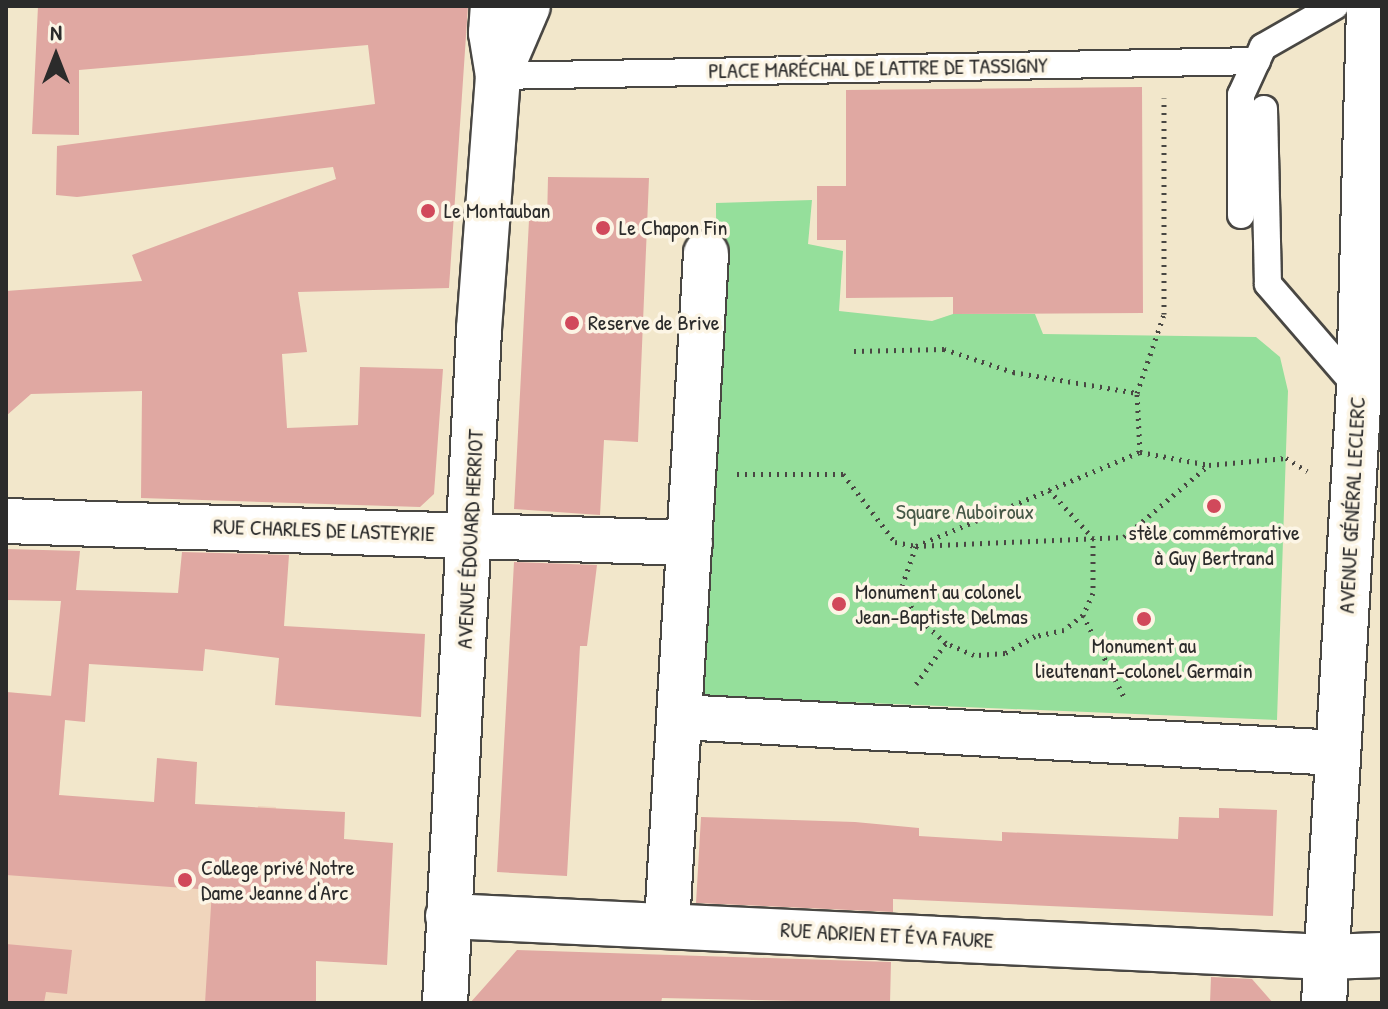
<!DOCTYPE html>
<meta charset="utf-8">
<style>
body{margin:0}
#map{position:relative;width:1388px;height:1009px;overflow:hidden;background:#f2e7cb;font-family:"Patrick Hand",sans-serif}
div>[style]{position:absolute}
.built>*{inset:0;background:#f0d5bc}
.green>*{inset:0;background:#95df9b}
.building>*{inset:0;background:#e0a8a2}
.path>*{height:5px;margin-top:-2.5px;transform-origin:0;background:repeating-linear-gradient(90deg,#494743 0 2px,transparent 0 8px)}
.roads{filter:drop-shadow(2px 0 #494743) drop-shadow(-2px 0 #494743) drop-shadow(0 2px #494743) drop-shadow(0 -2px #494743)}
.lane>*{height:26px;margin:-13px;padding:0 13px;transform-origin:13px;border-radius:13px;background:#fff}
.street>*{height:44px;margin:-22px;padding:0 22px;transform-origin:22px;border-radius:22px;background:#fff}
.secondary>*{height:44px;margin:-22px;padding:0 22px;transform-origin:22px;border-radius:22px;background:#fff}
.dots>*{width:22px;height:22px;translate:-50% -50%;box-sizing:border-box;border:4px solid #fcf5e5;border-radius:50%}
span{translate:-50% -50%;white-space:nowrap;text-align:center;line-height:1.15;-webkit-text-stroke:7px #fcf5e5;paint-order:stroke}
.street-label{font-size:22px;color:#2b2b2b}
.poi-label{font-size:22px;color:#2b2b2b}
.left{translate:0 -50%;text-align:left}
.park-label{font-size:22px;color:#465847}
.frame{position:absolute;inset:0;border:8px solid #2b2b2b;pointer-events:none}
.north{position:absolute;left:16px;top:16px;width:80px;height:80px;-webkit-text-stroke:6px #fcf5e5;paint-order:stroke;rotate:0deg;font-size:22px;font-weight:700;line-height:32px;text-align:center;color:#2b2b2b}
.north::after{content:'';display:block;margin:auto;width:28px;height:36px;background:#2b2b2b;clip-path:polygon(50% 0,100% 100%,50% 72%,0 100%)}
</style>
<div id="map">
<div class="built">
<div style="clip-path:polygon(6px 692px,67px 697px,59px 795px,256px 832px,258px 806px,276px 807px,265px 1003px,6px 1003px)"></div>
</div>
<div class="green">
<div style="clip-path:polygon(812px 200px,808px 244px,843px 251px,839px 311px,932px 321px,953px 314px,1035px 314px,1043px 334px,1256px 337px,1280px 357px,1288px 391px,1277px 720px,704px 696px,717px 475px,716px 203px)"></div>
</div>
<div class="building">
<div style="clip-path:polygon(38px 6px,468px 6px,449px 288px,298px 292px,307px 352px,282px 354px,287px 428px,358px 425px,360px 367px,443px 369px,434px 494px,420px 507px,141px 498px,142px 391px,31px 394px,6px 416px,6px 291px,142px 281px,132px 255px,336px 179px,333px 167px,77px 197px,56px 195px,57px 146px,375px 104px,368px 45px,79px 70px,79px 135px,32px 134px)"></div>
<div style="clip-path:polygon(1142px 87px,1143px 313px,953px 314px,953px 297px,846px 298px,846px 240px,817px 240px,817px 186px,846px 186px,846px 90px)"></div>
<div style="clip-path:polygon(548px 177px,649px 178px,638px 442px,604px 440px,600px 515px,514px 509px,529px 220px,547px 222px)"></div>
<div style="clip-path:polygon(6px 549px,80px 551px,76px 590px,178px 593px,182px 552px,289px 555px,284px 626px,425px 634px,421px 717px,275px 705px,279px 658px,205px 649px,203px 671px,89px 664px,85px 722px,65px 720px,59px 795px,154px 802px,157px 758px,197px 762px,195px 804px,345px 812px,344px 839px,393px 843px,387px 965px,316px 961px,316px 1003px,205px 1003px,212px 890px,6px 875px,6px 692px,51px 696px,61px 601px,6px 600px)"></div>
<div style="clip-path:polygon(514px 562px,597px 565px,587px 646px,580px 646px,567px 876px,497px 872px)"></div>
<div style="clip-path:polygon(1219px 808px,1277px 810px,1273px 916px,893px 899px,893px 912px,696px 903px,701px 817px,855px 822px,919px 828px,919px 836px,1002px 841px,1002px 832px,1178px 839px,1179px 817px,1219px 818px)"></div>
<div style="clip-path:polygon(6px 944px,72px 950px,67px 994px,46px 992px,44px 1003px,6px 1003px)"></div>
<div style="clip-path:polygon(517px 950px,891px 962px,890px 1003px,662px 998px,661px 1003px,470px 1003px)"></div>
<div style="clip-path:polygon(1211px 977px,1252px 979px,1273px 1003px,1210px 1003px)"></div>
</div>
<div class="path">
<div style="left:854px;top:351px;width:90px;rotate:-1.3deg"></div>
<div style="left:944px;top:349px;width:73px;rotate:18.4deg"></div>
<div style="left:1013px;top:372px;width:126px;rotate:9.6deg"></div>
<div style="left:1140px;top:452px;width:59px;rotate:-92.9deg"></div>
<div style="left:1137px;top:393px;width:83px;rotate:-71.1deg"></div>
<div style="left:1164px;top:314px;width:216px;rotate:-90deg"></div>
<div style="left:737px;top:474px;width:106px"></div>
<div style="left:843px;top:474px;width:86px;rotate:52.6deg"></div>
<div style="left:895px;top:542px;width:21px;rotate:11deg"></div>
<div style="left:916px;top:546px;width:208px;rotate:-2.5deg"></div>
<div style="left:1124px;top:537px;width:111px;rotate:-40.3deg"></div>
<div style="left:1049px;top:490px;width:65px;rotate:47.5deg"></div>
<div style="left:1093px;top:538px;width:55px;rotate:90deg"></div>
<div style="left:1093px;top:593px;width:24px;rotate:114deg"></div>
<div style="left:1083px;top:615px;width:24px;rotate:142deg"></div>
<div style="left:1064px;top:630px;width:30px;rotate:168deg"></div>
<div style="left:1035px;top:636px;width:34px;rotate:150deg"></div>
<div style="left:1005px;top:653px;width:31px;rotate:176deg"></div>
<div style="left:974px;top:655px;width:30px;rotate:-157deg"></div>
<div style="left:946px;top:643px;width:42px;rotate:-137.9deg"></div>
<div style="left:915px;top:615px;width:32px;rotate:-114deg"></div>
<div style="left:902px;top:586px;width:42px;rotate:-70.7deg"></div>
<div style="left:916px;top:546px;width:243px;rotate:-22.8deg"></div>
<div style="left:1140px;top:452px;width:70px;rotate:10.7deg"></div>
<div style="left:1209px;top:465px;width:77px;rotate:-5.2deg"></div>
<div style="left:1286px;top:458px;width:25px;rotate:32deg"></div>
<div style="left:1083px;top:615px;width:92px;rotate:63.4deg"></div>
<div style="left:916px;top:684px;width:51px;rotate:-53.8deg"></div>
</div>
<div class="roads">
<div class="lane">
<div style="left:498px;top:76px;width:759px;rotate:-1.13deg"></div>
<div style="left:1264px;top:109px;width:175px;rotate:88.7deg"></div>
<div style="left:1268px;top:284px;width:139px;rotate:49.1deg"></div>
<div style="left:1241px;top:215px;width:120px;rotate:-90deg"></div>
<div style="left:1241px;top:95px;width:53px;rotate:-65.4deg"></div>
<div style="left:1263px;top:47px;width:83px;rotate:-29.7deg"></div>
</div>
<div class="street">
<div style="left:6px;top:521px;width:684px;rotate:1.84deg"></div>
<div style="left:680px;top:717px;width:659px;rotate:3.13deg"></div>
<div style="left:448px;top:916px;width:879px;rotate:2.67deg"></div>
<div style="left:1326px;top:957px;width:56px;rotate:-2deg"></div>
<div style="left:667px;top:924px;width:672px;rotate:-86.67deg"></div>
<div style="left:1324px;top:1003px;width:615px;rotate:-86.74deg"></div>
<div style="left:1359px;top:389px;width:383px;rotate:-88.5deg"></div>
</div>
<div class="secondary">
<div style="left:498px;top:76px;width:76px;rotate:-66.8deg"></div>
<div style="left:445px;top:1003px;width:675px;rotate:-87.11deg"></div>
<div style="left:479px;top:329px;width:254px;rotate:-85.7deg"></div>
<div style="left:498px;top:76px;width:44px;rotate:-99.2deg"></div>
<div style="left:491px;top:33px;width:27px;rotate:-86deg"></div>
</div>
</div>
<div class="dots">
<div style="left:428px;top:211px;background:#d1495b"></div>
<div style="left:603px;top:228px;background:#d1495b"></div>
<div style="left:572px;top:323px;background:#d1495b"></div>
<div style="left:1214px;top:506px;background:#d1495b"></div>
<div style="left:839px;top:604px;background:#d1495b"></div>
<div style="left:1144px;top:619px;background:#d1495b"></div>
<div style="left:185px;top:880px;background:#d1495b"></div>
</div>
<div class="street-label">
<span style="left:878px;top:68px;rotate:-1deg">PLACE MARÉCHAL DE LATTRE DE TASSIGNY</span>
<span style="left:1352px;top:505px;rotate:-87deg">AVENUE GÉNÉRAL LECLERC</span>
<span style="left:324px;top:530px;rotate:2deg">RUE CHARLES DE LASTEYRIE</span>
<span style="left:470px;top:539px;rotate:-87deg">AVENUE ÉDOUARD HERRIOT</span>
<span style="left:887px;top:935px;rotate:3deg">RUE ADRIEN ET ÉVA FAURE</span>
</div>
<div class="poi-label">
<span class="left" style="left:444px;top:211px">Le Montauban</span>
<span class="left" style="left:619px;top:228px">Le Chapon Fin</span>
<span class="left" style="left:588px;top:323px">Reserve de Brive</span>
<span style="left:1214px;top:545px">stèle commémorative<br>à Guy Bertrand</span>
<span class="left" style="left:855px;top:604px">Monument au colonel<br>Jean-Baptiste Delmas</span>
<span style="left:1144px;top:658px">Monument au<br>lieutenant-colonel Germain</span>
<span class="left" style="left:201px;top:880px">College privé Notre<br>Dame Jeanne d'Arc</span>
</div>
<div class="park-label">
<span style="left:965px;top:512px">Square Auboiroux</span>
</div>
<div class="frame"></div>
<div class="north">N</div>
</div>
